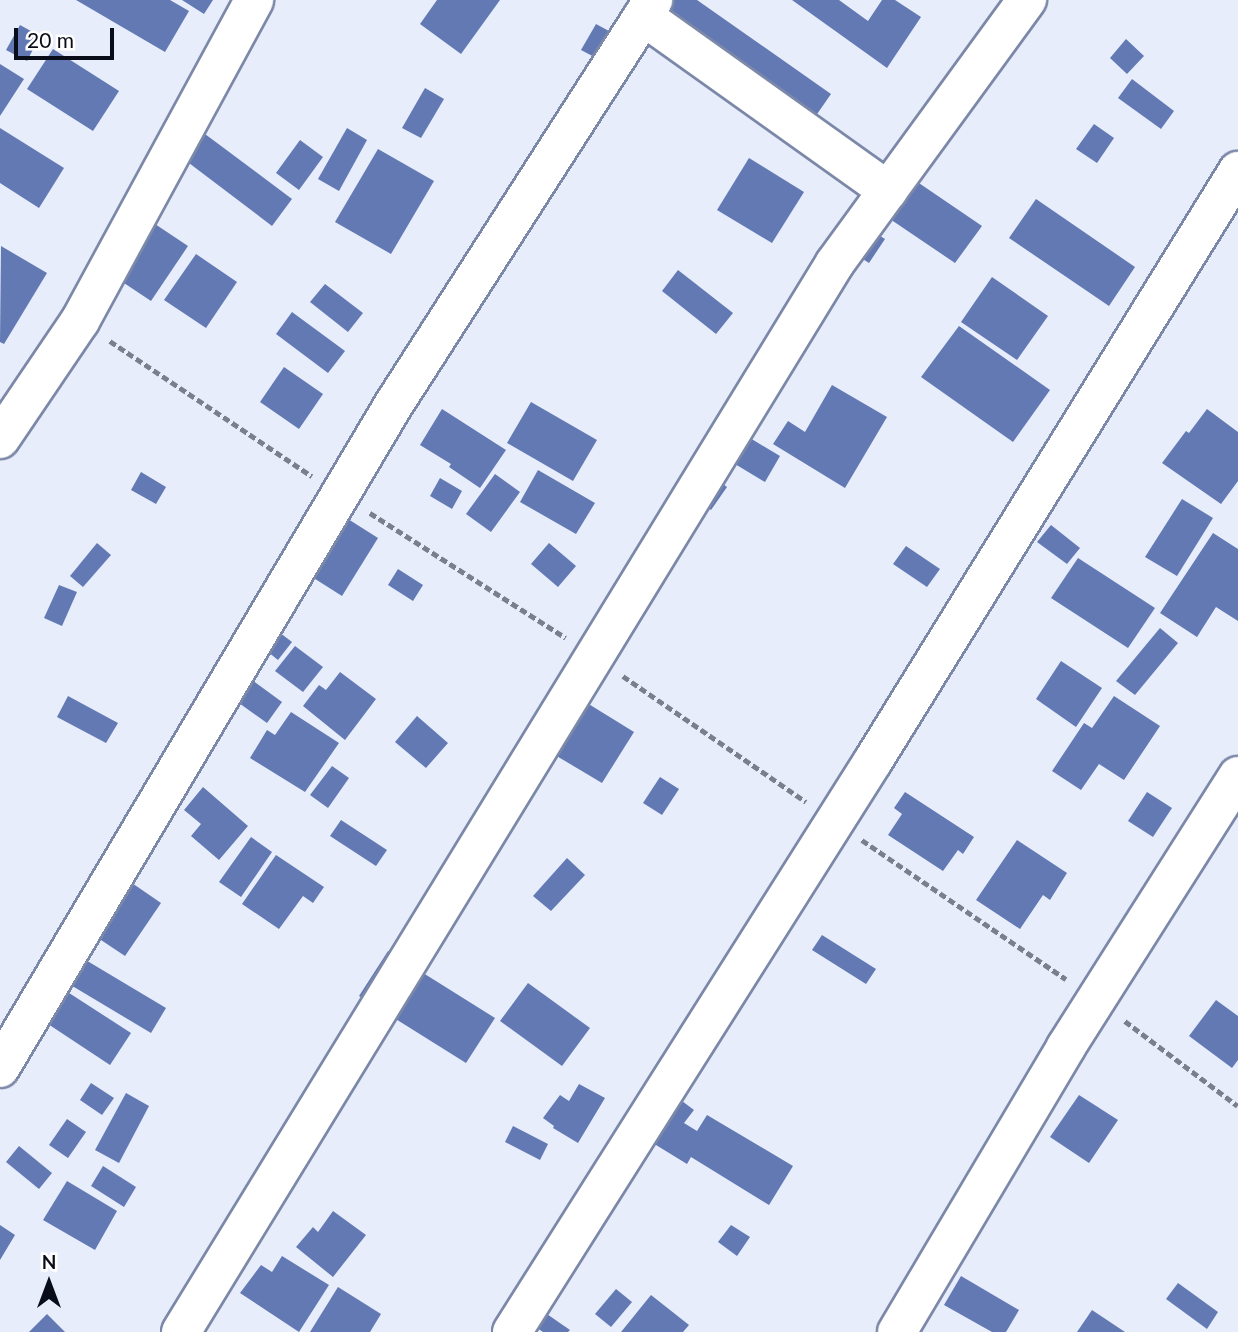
<!DOCTYPE html>
<style>
body{margin:0}
#map{position:relative;width:1238px;height:1332px;overflow:hidden;background:#e7edfb;font-family:Lato,sans-serif}
div>[style]{position:absolute}
.building>*{inset:0;background:#6279b4}
.path>*{height:4.5px;margin-top:-2.25px;transform-origin:0;background:repeating-linear-gradient(90deg,#7a7f8c 0 7px,transparent 0 10.5px)}
.roads{filter:drop-shadow(2px 0 #7c88a8) drop-shadow(-2px 0 #7c88a8) drop-shadow(0 2px #7c88a8) drop-shadow(0 -2px #7c88a8)}
.minor>*{height:38px;margin:-19px;padding:0 19px;transform-origin:19px;border-radius:19px;background:#fff}
span{translate:-50% -50%;white-space:nowrap;text-align:center;line-height:1.15;-webkit-text-stroke:5px #fff;paint-order:stroke}
.north{position:absolute;left:14px;top:1248px;width:70px;height:70px;-webkit-text-stroke:5px #fff;paint-order:stroke;rotate:0deg;font-size:19px;font-weight:700;line-height:28px;text-align:center;color:#090d19}
.north::after{content:'';display:block;margin:auto;width:24px;height:32px;background:#090d19;clip-path:polygon(50% 0,100% 100%,50% 72%,0 100%)}
.scale{position:absolute;left:14px;top:28px;width:100px;height:32px;box-sizing:border-box;border:4px solid #090d19;border-top:0;padding-left:9px;font-size:21px;line-height:24px;white-space:nowrap;color:#090d19;-webkit-text-stroke:5px #fff;paint-order:stroke}
</style>
<div id="map">
<div class="building">
<div style="clip-path:polygon(76px 0,170px 0,189px 11px,165px 52px)"></div>
<div style="clip-path:polygon(182px 0,213px 0,204px 14px)"></div>
<div style="clip-path:polygon(437px 0,500px 0,461px 54px,420px 24px)"></div>
<div style="clip-path:polygon(649px 0,697px 0,831px 94px,815px 117px)"></div>
<div style="clip-path:polygon(792px 0,839px 0,868px 21px,882px 0,895px 0,921px 17px,887px 68px)"></div>
<div style="clip-path:polygon(596px 24px,633px 44px,619px 70px,581px 50px)"></div>
<div style="clip-path:polygon(20px 25px,40px 36px,27px 61px,6px 50px)"></div>
<div style="clip-path:polygon(1126px 39px,1144px 56px,1127px 74px,1110px 58px)"></div>
<div style="clip-path:polygon(53px 49px,119px 91px,93px 131px,27px 89px)"></div>
<div style="clip-path:polygon(0 64px,24px 79px,0 116px)"></div>
<div style="clip-path:polygon(1132px 79px,1174px 111px,1161px 129px,1118px 98px)"></div>
<div style="clip-path:polygon(425px 88px,444px 99px,421px 138px,402px 128px)"></div>
<div style="clip-path:polygon(1094px 124px,1114px 138px,1097px 163px,1076px 149px)"></div>
<div style="clip-path:polygon(0 128px,64px 168px,39px 208px,0 183px)"></div>
<div style="clip-path:polygon(347px 128px,367px 140px,339px 191px,318px 179px)"></div>
<div style="clip-path:polygon(205px 134px,292px 199px,272px 226px,185px 160px)"></div>
<div style="clip-path:polygon(300px 140px,323px 157px,299px 190px,276px 173px)"></div>
<div style="clip-path:polygon(378px 149px,434px 181px,391px 254px,335px 222px)"></div>
<div style="clip-path:polygon(749px 158px,804px 192px,772px 243px,717px 210px)"></div>
<div style="clip-path:polygon(913px 179px,982px 226px,955px 263px,887px 217px)"></div>
<div style="clip-path:polygon(1036px 199px,1135px 267px,1109px 306px,1009px 238px)"></div>
<div style="clip-path:polygon(146px 218px,188px 246px,151px 301px,109px 273px)"></div>
<div style="clip-path:polygon(859px 223px,885px 239px,869px 263px,844px 247px)"></div>
<div style="clip-path:polygon(1px 246px,47px 273px,4px 344px,0 342px)"></div>
<div style="clip-path:polygon(196px 254px,237px 282px,206px 328px,164px 300px)"></div>
<div style="clip-path:polygon(678px 270px,733px 313px,716px 334px,662px 291px)"></div>
<div style="clip-path:polygon(992px 277px,1048px 316px,1017px 360px,961px 322px)"></div>
<div style="clip-path:polygon(325px 284px,363px 313px,348px 332px,310px 302px)"></div>
<div style="clip-path:polygon(292px 312px,345px 351px,328px 373px,276px 334px)"></div>
<div style="clip-path:polygon(959px 326px,1050px 390px,1013px 442px,921px 377px)"></div>
<div style="clip-path:polygon(284px 367px,323px 394px,299px 429px,260px 402px)"></div>
<div style="clip-path:polygon(832px 385px,887px 417px,845px 488px,773px 444px,788px 421px,805px 432px)"></div>
<div style="clip-path:polygon(531px 402px,597px 440px,573px 481px,507px 443px)"></div>
<div style="clip-path:polygon(442px 409px,506px 450px,480px 488px,449px 467px,451px 464px,420px 445px)"></div>
<div style="clip-path:polygon(1207px 409px,1238px 432px,1238px 481px,1221px 504px,1162px 463px,1186px 431px,1189px 433px)"></div>
<div style="clip-path:polygon(740px 432px,780px 456px,765px 482px,725px 458px)"></div>
<div style="clip-path:polygon(702px 469px,727px 487px,711px 510px,685px 492px)"></div>
<div style="clip-path:polygon(538px 470px,595px 503px,576px 534px,520px 502px)"></div>
<div style="clip-path:polygon(141px 472px,166px 487px,156px 504px,131px 490px)"></div>
<div style="clip-path:polygon(495px 474px,520px 492px,491px 532px,466px 514px)"></div>
<div style="clip-path:polygon(440px 478px,462px 491px,452px 509px,430px 496px)"></div>
<div style="clip-path:polygon(1182px 499px,1213px 518px,1177px 576px,1145px 557px)"></div>
<div style="clip-path:polygon(337px 512px,378px 538px,342px 596px,301px 570px)"></div>
<div style="clip-path:polygon(1051px 525px,1080px 548px,1067px 564px,1037px 542px)"></div>
<div style="clip-path:polygon(1213px 533px,1238px 549px,1238px 621px,1216px 607px,1197px 637px,1160px 613px)"></div>
<div style="clip-path:polygon(97px 543px,111px 555px,83px 587px,70px 576px)"></div>
<div style="clip-path:polygon(549px 543px,576px 566px,558px 587px,531px 564px)"></div>
<div style="clip-path:polygon(906px 546px,940px 569px,927px 587px,893px 564px)"></div>
<div style="clip-path:polygon(1078px 558px,1155px 608px,1128px 648px,1051px 598px)"></div>
<div style="clip-path:polygon(398px 569px,423px 585px,413px 601px,388px 585px)"></div>
<div style="clip-path:polygon(59px 585px,77px 592px,62px 626px,44px 618px)"></div>
<div style="clip-path:polygon(271px 626px,292px 642px,278px 660px,257px 643px)"></div>
<div style="clip-path:polygon(1160px 628px,1178px 643px,1135px 695px,1116px 681px)"></div>
<div style="clip-path:polygon(295px 646px,323px 667px,303px 692px,275px 671px)"></div>
<div style="clip-path:polygon(1061px 661px,1102px 688px,1076px 727px,1036px 699px)"></div>
<div style="clip-path:polygon(340px 672px,376px 699px,345px 740px,303px 706px,319px 685px,326px 690px)"></div>
<div style="clip-path:polygon(248px 677px,282px 702px,267px 723px,232px 698px)"></div>
<div style="clip-path:polygon(68px 696px,118px 723px,106px 743px,57px 717px)"></div>
<div style="clip-path:polygon(1114px 696px,1160px 726px,1124px 780px,1099px 764px,1081px 790px,1052px 771px,1084px 723px,1092px 728px)"></div>
<div style="clip-path:polygon(587px 703px,634px 732px,602px 783px,555px 755px)"></div>
<div style="clip-path:polygon(291px 712px,339px 743px,305px 792px,250px 758px,267px 730px,275px 735px)"></div>
<div style="clip-path:polygon(417px 716px,448px 743px,426px 768px,395px 742px)"></div>
<div style="clip-path:polygon(332px 766px,349px 778px,328px 808px,310px 795px)"></div>
<div style="clip-path:polygon(660px 777px,679px 789px,662px 815px,643px 803px)"></div>
<div style="clip-path:polygon(203px 787px,248px 826px,219px 860px,191px 836px,201px 824px,184px 810px)"></div>
<div style="clip-path:polygon(905px 792px,974px 837px,963px 854px,958px 850px,943px 871px,888px 835px,902px 814px,894px 808px)"></div>
<div style="clip-path:polygon(1147px 792px,1172px 808px,1153px 837px,1128px 821px)"></div>
<div style="clip-path:polygon(341px 820px,387px 850px,376px 866px,330px 836px)"></div>
<div style="clip-path:polygon(251px 837px,272px 852px,241px 897px,219px 882px)"></div>
<div style="clip-path:polygon(1017px 840px,1067px 873px,1050px 900px,1043px 895px,1020px 929px,976px 900px)"></div>
<div style="clip-path:polygon(276px 855px,324px 887px,313px 903px,303px 896px,279px 929px,242px 904px)"></div>
<div style="clip-path:polygon(567px 858px,585px 875px,551px 911px,533px 896px)"></div>
<div style="clip-path:polygon(129px 881px,161px 903px,125px 956px,92px 934px)"></div>
<div style="clip-path:polygon(822px 935px,876px 969px,866px 984px,812px 950px)"></div>
<div style="clip-path:polygon(388px 951px,495px 1018px,466px 1063px,359px 996px)"></div>
<div style="clip-path:polygon(79px 956px,166px 1008px,151px 1033px,64px 981px)"></div>
<div style="clip-path:polygon(528px 983px,590px 1028px,562px 1066px,500px 1021px)"></div>
<div style="clip-path:polygon(66px 991px,131px 1033px,110px 1065px,45px 1022px)"></div>
<div style="clip-path:polygon(1216px 1000px,1238px 1016px,1238px 1060px,1232px 1068px,1189px 1036px)"></div>
<div style="clip-path:polygon(91px 1083px,114px 1098px,102px 1115px,80px 1100px)"></div>
<div style="clip-path:polygon(579px 1084px,605px 1098px,578px 1143px,553px 1128px,554px 1126px,543px 1118px,560px 1095px,569px 1101px)"></div>
<div style="clip-path:polygon(126px 1093px,149px 1106px,119px 1163px,95px 1150px)"></div>
<div style="clip-path:polygon(674px 1095px,694px 1110px,684px 1123px,697px 1131px,707px 1115px,793px 1166px,769px 1205px,691px 1157px,687px 1164px,643px 1137px)"></div>
<div style="clip-path:polygon(1079px 1095px,1118px 1120px,1089px 1163px,1050px 1137px)"></div>
<div style="clip-path:polygon(67px 1119px,86px 1132px,68px 1158px,49px 1145px)"></div>
<div style="clip-path:polygon(513px 1126px,548px 1144px,540px 1160px,505px 1142px)"></div>
<div style="clip-path:polygon(19px 1146px,52px 1173px,39px 1189px,6px 1162px)"></div>
<div style="clip-path:polygon(103px 1166px,136px 1187px,124px 1207px,91px 1186px)"></div>
<div style="clip-path:polygon(67px 1181px,117px 1211px,95px 1250px,43px 1220px)"></div>
<div style="clip-path:polygon(333px 1211px,366px 1235px,333px 1277px,296px 1247px,313px 1227px,318px 1232px)"></div>
<div style="clip-path:polygon(0 1225px,15px 1235px,0 1260px)"></div>
<div style="clip-path:polygon(731px 1225px,750px 1237px,737px 1256px,718px 1242px)"></div>
<div style="clip-path:polygon(282px 1256px,329px 1285px,299px 1332px,240px 1293px,261px 1265px,272px 1272px)"></div>
<div style="clip-path:polygon(961px 1276px,1019px 1310px,1006px 1332px,992px 1332px,944px 1305px)"></div>
<div style="clip-path:polygon(1178px 1283px,1218px 1312px,1207px 1329px,1166px 1299px)"></div>
<div style="clip-path:polygon(338px 1287px,381px 1314px,370px 1332px,310px 1332px)"></div>
<div style="clip-path:polygon(616px 1289px,632px 1302px,611px 1327px,595px 1314px)"></div>
<div style="clip-path:polygon(651px 1295px,689px 1325px,683px 1332px,621px 1332px)"></div>
<div style="clip-path:polygon(1092px 1310px,1125px 1332px,1077px 1332px)"></div>
<div style="clip-path:polygon(544px 1312px,570px 1330px,568px 1332px,543px 1332px,534px 1326px)"></div>
<div style="clip-path:polygon(47px 1314px,65px 1332px,29px 1332px)"></div>
</div>
<div class="path">
<div style="left:110px;top:341px;width:243px;rotate:33.8deg"></div>
<div style="left:370px;top:513px;width:232px;rotate:32.5deg"></div>
<div style="left:623px;top:676px;width:222px;rotate:34.5deg"></div>
<div style="left:862px;top:840px;width:247px;rotate:34.3deg"></div>
<div style="left:1125px;top:1021px;width:141px;rotate:37deg"></div>
</div>
<div class="roads">
<div class="minor">
<div style="left:643px;top:16px;width:301px;rotate:35.5deg"></div>
<div style="left:0;top:439px;width:143px;rotate:-55.9deg"></div>
<div style="left:80px;top:321px;width:365px;rotate:-61.5deg"></div>
<div style="left:0;top:1068px;width:772px;rotate:-59.32deg"></div>
<div style="left:394px;top:404px;width:480px;rotate:-57.3deg"></div>
<div style="left:181px;top:1332px;width:1253px;rotate:-58.54deg"></div>
<div style="left:835px;top:263px;width:326px;rotate:-53.9deg"></div>
<div style="left:512px;top:1332px;width:676px;rotate:-57.7deg"></div>
<div style="left:873px;top:761px;width:694px;rotate:-58.26deg"></div>
<div style="left:897px;top:1332px;width:331px;rotate:-59.3deg"></div>
<div style="left:1066px;top:1047px;width:321px;rotate:-57.6deg"></div>
</div>
</div>
<div class="north">N</div>
<div class="scale">20 m</div>
</div>
